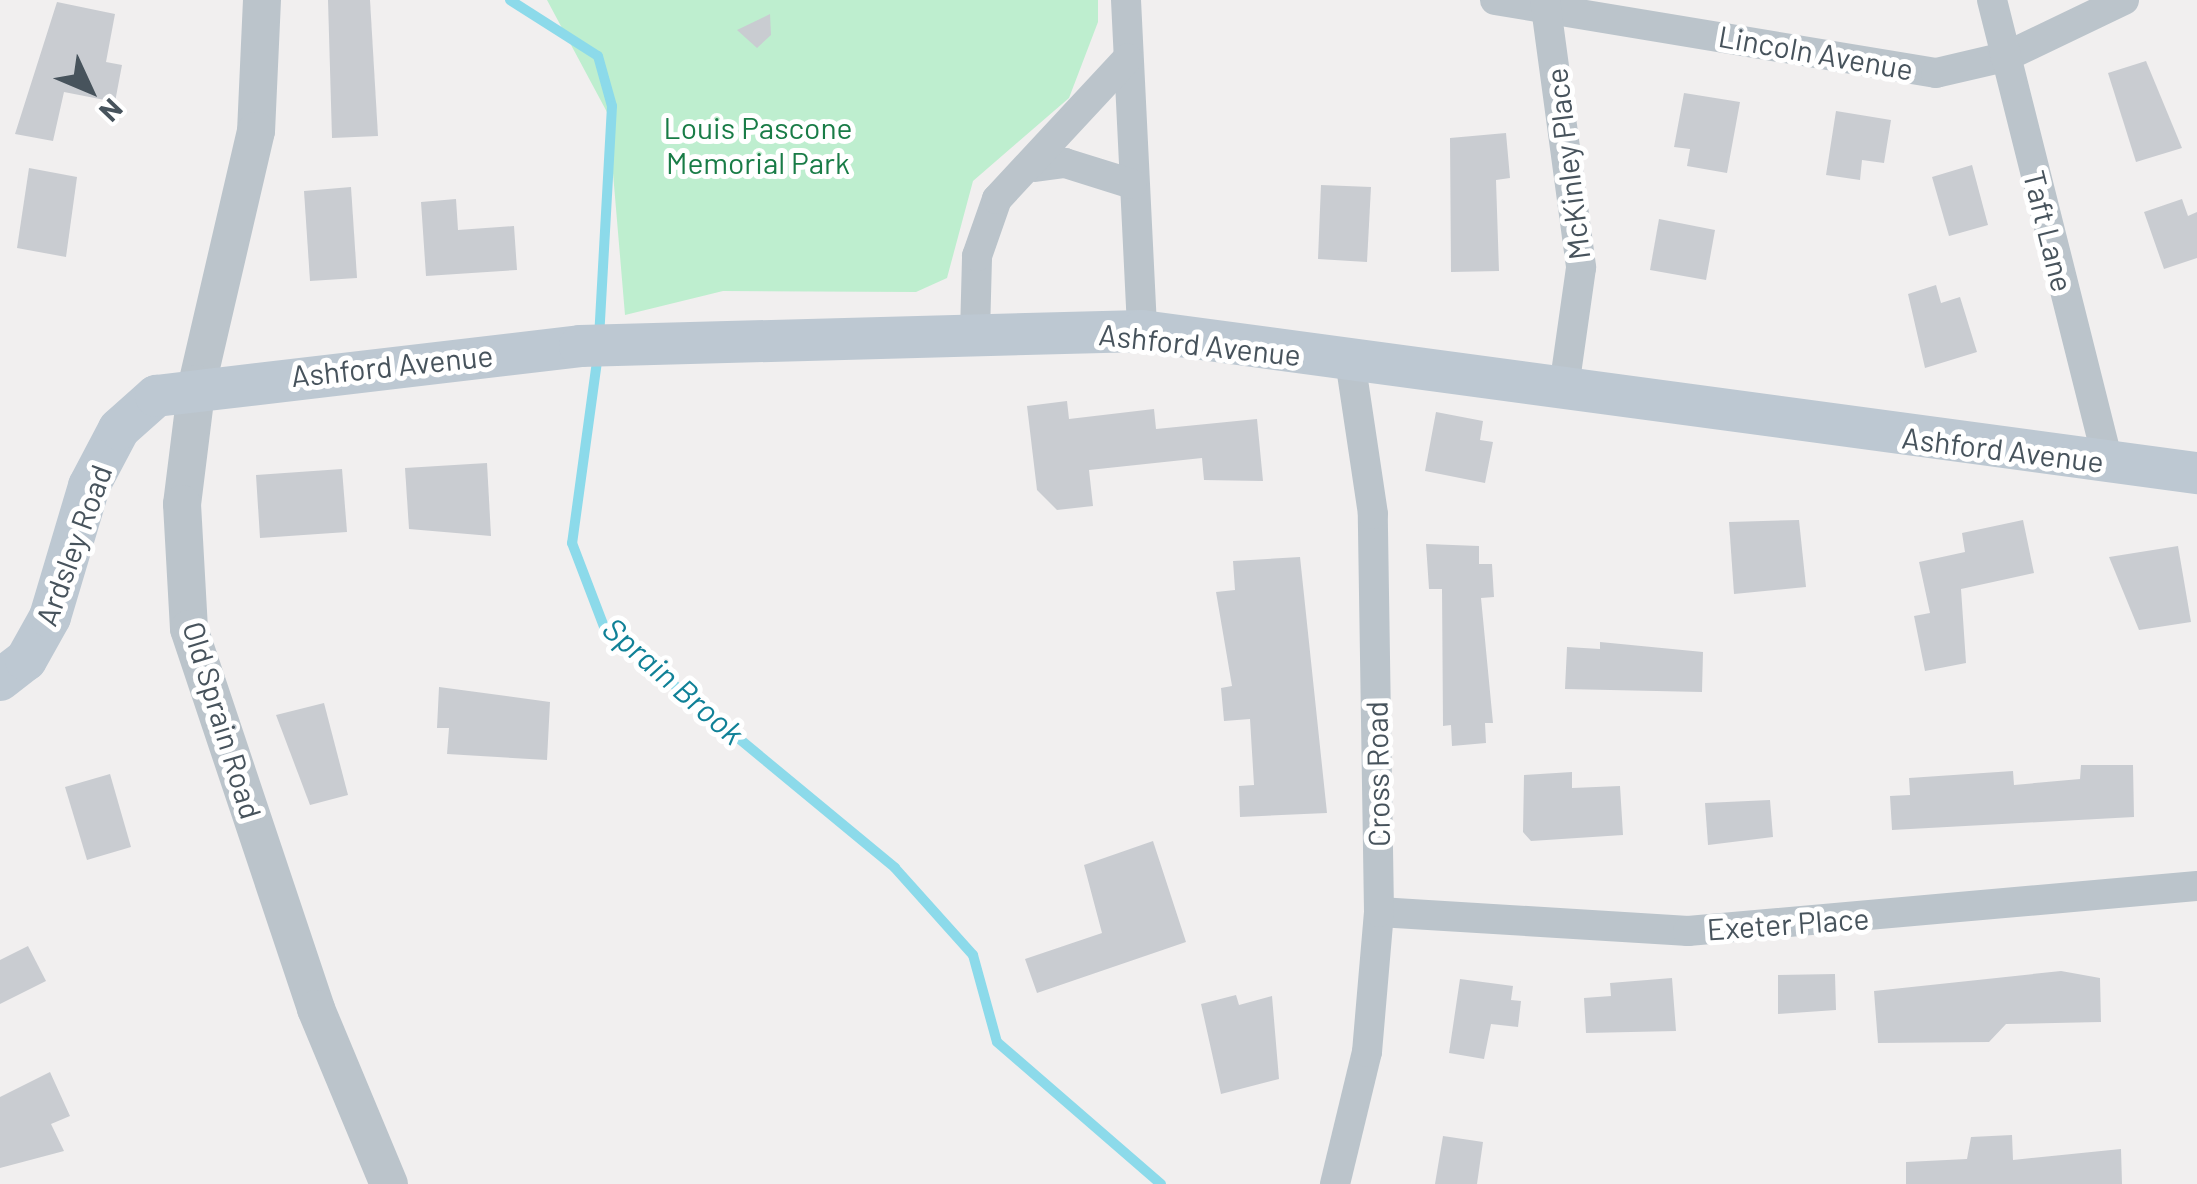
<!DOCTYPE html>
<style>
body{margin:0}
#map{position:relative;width:2197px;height:1184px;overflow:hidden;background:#f1efef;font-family:Barlow,sans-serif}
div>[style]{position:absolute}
.green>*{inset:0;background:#beeecf}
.stream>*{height:10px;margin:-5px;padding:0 5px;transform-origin:5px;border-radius:5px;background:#8cdaea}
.building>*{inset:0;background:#c9ccd1}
.minor>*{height:30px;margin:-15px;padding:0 15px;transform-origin:15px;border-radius:15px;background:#bbc4cb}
.tertiary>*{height:38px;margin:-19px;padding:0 19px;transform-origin:19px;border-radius:19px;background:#bbc4cb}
.secondary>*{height:42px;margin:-21px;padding:0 21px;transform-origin:21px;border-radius:21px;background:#bdc8d2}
span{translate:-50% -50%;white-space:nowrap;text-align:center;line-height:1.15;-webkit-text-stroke:10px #fff;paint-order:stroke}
.street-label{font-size:30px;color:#47535c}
.park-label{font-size:30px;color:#197c47}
.water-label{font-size:32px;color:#108197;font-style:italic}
.north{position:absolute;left:40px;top:40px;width:100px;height:100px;-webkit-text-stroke:8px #fff;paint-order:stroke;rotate:134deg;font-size:28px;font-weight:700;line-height:40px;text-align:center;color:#47535c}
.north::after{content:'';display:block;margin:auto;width:35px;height:45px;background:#47535c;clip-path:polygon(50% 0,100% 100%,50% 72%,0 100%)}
</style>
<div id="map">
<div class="green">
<div style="clip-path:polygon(547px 0,1098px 0,1098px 22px,1069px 98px,973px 181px,947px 278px,916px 292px,723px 291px,625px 315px,608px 114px)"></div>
</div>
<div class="stream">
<div style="left:510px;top:0;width:104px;rotate:32.5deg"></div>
<div style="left:598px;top:56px;width:52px;rotate:74.4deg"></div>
<div style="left:612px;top:106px;width:231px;rotate:93.2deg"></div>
<div style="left:598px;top:354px;width:191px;rotate:97.8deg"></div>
<div style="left:572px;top:543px;width:90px;rotate:69.1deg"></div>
<div style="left:604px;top:627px;width:378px;rotate:39.6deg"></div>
<div style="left:895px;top:868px;width:117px;rotate:48.1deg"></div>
<div style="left:973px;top:955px;width:90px;rotate:74.6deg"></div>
<div style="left:997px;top:1042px;width:217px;rotate:40.9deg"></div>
</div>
<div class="building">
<div style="clip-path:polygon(328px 0,370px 0,378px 136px,332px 138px)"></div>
<div style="clip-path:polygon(57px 2px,115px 14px,106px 62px,122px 65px,115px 102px,64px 92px,53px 141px,15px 134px)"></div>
<div style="clip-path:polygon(770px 14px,771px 35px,757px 48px,737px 30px)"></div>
<div style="clip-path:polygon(2146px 61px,2182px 148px,2136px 162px,2108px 73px)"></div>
<div style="clip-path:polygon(1684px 93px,1740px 102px,1727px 173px,1687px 166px,1690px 149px,1674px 147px)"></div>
<div style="clip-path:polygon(1836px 111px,1891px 120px,1884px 163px,1862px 160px,1860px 180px,1826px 175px)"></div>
<div style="clip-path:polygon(1506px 133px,1510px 178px,1496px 180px,1499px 271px,1451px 272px,1450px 138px)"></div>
<div style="clip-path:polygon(1972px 165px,1988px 225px,1949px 236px,1932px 177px)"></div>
<div style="clip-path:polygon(29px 168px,77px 177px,66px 257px,17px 248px)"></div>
<div style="clip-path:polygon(1321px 185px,1371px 187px,1367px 262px,1318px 259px)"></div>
<div style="clip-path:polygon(351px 187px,357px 278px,310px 281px,304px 191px)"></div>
<div style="clip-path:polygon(456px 199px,458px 230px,514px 226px,517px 270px,426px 276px,421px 202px)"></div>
<div style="clip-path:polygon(2182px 199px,2188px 216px,2197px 212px,2197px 258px,2164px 269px,2144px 212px)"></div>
<div style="clip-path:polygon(1659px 219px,1715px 230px,1706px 280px,1650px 270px)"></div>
<div style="clip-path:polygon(1936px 285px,1941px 303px,1960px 297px,1977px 352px,1925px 368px,1908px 294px)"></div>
<div style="clip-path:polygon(1067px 401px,1069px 419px,1154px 409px,1156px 429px,1257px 419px,1263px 481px,1204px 480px,1202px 458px,1089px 470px,1093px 506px,1057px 510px,1037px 490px,1027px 406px)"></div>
<div style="clip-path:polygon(1436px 412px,1483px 421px,1480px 440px,1493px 442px,1485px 483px,1425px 471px)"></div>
<div style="clip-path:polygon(487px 463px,491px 536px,409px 529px,405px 468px)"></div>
<div style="clip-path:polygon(342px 469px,347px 532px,260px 538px,256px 475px)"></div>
<div style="clip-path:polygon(1799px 520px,1806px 587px,1734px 594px,1729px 522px)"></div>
<div style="clip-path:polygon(2023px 520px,2034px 573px,1961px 589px,1966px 663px,1925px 671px,1914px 616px,1930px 613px,1919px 562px,1965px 552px,1962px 533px)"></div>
<div style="clip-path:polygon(1426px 544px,1479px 546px,1479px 564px,1492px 564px,1494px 597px,1481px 598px,1493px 723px,1485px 723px,1486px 743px,1452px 746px,1451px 725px,1443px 726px,1442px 589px,1429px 589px)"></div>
<div style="clip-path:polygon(2178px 546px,2191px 622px,2139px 630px,2109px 557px)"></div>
<div style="clip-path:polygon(1300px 557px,1327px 813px,1240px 817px,1239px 786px,1254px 785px,1250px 719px,1224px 721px,1221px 688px,1232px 686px,1216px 592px,1235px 590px,1233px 561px)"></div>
<div style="clip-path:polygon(1600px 642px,1703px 652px,1702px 692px,1565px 689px,1567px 647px,1600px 649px)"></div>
<div style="clip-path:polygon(439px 687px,550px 702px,547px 760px,447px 754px,449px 728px,437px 728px)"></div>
<div style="clip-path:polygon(324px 703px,348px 795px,310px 805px,276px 715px)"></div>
<div style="clip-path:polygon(2081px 765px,2133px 765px,2134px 817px,1892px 830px,1890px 796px,1910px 795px,1909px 778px,2013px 771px,2014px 785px,2080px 779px)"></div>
<div style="clip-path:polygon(1572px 772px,1572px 788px,1620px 786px,1623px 835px,1531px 841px,1523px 832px,1524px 775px)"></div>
<div style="clip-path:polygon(110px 774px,131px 847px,87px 860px,65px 787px)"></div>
<div style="clip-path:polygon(1770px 800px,1773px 837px,1708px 845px,1705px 803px)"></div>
<div style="clip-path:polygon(1153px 841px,1186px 942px,1037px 993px,1025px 959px,1102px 933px,1084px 865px)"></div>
<div style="clip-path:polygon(28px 946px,46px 981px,0 1004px,0 960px)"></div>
<div style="clip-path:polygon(2061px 971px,2100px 978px,2101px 1022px,2006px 1024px,1989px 1042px,1878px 1043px,1874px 991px)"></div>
<div style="clip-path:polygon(1835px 974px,1836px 1010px,1778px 1014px,1778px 975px)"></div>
<div style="clip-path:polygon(1672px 978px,1676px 1031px,1586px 1033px,1584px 998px,1611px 996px,1610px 983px)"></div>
<div style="clip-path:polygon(1460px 979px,1513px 986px,1511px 1000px,1521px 1001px,1518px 1027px,1491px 1024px,1484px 1059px,1449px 1053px)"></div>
<div style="clip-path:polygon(1236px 995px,1239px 1005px,1272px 996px,1279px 1079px,1221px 1094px,1201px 1004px)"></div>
<div style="clip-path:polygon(50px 1072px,70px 1116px,51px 1124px,64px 1151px,0 1168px,0 1097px)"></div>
<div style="clip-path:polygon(2012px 1135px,2013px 1160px,2121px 1149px,2122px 1184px,1906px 1184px,1906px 1162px,1967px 1159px,1971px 1137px)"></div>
<div style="clip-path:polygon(1443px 1136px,1483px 1142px,1477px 1184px,1435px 1184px)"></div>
</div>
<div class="minor">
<div style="left:1126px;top:0;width:331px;rotate:87.2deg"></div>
<div style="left:1495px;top:0;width:447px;rotate:9.4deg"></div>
<div style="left:1936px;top:73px;width:71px;rotate:-13.1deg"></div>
<div style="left:2005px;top:57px;width:132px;rotate:-25.6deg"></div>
<div style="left:1545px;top:0;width:270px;rotate:82.3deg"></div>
<div style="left:1581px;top:268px;width:121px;rotate:98.1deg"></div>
<div style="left:1992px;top:0;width:476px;rotate:75.9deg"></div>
<div style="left:1035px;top:167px;width:30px;rotate:-8deg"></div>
<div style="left:1065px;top:163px;width:70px;rotate:17.4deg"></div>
<div style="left:975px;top:334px;width:78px;rotate:-88.5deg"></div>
<div style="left:977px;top:256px;width:60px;rotate:-70.7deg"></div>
<div style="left:997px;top:199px;width:192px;rotate:-47.1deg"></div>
<div style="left:1379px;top:912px;width:310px;rotate:3.5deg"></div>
<div style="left:1688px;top:931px;width:511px;rotate:-5.05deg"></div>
<div style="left:1335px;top:1184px;width:136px;rotate:-76.4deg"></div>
<div style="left:1367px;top:1052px;width:141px;rotate:-85.1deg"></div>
<div style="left:1379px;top:912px;width:398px;rotate:-90.9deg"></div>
<div style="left:1373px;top:514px;width:155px;rotate:-98.5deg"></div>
</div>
<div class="tertiary">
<div style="left:262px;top:0;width:131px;rotate:92.6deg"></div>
<div style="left:256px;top:131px;width:260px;rotate:103.1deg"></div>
<div style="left:197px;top:384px;width:121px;rotate:97.1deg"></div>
<div style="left:182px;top:504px;width:125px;rotate:86.8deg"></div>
<div style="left:189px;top:629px;width:401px;rotate:71.5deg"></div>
<div style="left:316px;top:1009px;width:190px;rotate:67.4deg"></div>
</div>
<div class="secondary">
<div style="left:0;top:680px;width:33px;rotate:-38deg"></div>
<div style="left:26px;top:660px;width:49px;rotate:-60.8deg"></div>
<div style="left:50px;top:617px;width:137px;rotate:-73.4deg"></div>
<div style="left:89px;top:486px;width:64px;rotate:-62.2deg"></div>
<div style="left:119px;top:429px;width:50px;rotate:-41.7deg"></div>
<div style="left:156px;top:396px;width:427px;rotate:-6.7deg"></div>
<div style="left:580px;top:346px;width:562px;rotate:-1.53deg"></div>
<div style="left:1142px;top:331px;width:1065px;rotate:7.67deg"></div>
</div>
<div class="street-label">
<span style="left:1816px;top:52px;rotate:10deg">Lincoln Avenue</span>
<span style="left:1567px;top:164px;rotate:-97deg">McKinley Place</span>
<span style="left:2049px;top:231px;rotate:76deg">Taft Lane</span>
<span style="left:1200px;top:344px;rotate:6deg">Ashford Avenue</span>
<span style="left:392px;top:365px;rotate:-6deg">Ashford Avenue</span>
<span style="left:2003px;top:449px;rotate:7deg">Ashford Avenue</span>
<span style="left:73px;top:545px;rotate:-70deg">Ardsley Road</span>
<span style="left:223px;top:720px;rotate:73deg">Old Sprain Road</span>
<span style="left:1377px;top:774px;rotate:-91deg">Cross Road</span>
<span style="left:1788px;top:923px;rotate:-4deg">Exeter Place</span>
</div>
<div class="park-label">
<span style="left:758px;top:144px">Louis Pascone<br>Memorial Park</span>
</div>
<div class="water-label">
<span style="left:674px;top:680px;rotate:41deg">Sprain Brook</span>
</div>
<div class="north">N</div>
</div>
